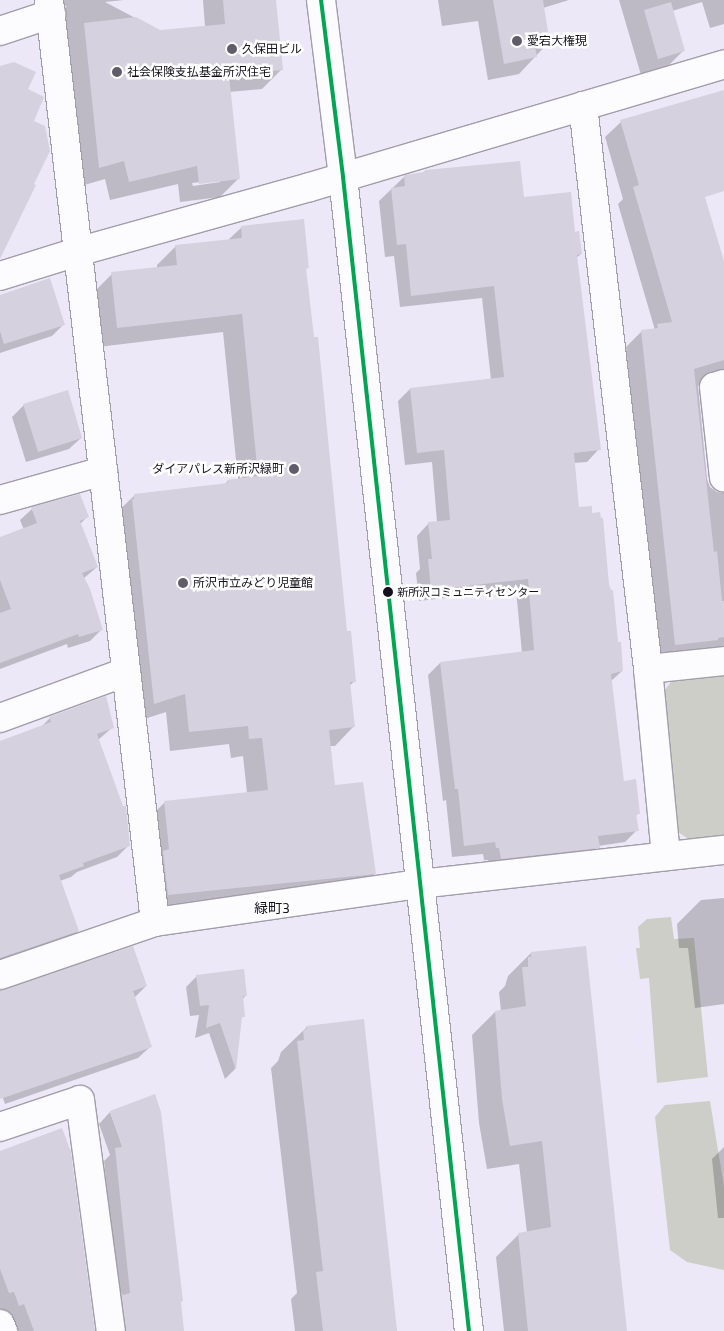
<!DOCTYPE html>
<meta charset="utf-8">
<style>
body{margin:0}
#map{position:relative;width:724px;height:1331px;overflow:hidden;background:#ede8f7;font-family:"Titillium Web","Noto Sans JP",sans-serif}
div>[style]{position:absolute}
.green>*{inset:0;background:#cdcec8}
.shadow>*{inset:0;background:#0003}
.building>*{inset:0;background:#d5d1de}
.roads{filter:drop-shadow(1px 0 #a29daa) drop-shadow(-1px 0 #a29daa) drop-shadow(0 1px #a29daa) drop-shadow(0 -1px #a29daa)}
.street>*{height:28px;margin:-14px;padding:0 14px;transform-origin:14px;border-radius:14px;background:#fcfcfe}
.secondary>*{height:28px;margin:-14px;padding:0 14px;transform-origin:14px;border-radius:14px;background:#fcfcfe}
.bus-1>*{height:4px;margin:-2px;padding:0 2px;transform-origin:2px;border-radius:2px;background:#00a651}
.dots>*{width:14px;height:14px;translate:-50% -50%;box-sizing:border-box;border:2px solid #fff;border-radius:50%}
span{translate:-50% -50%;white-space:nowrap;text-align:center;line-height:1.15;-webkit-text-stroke:5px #fff;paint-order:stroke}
.bus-label{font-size:11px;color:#15111c}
.left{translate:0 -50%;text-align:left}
.poi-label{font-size:12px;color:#15111c}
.right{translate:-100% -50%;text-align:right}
.neighbourhood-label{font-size:14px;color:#15111c}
</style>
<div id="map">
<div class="green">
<div style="clip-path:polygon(724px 676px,724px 836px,690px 840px,678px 832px,663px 692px,671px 682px)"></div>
<div style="clip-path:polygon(671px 917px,674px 939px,694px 938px,708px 1077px,657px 1083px,649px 978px,640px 979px,636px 948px,640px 948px,638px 927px,647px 919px)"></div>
<div style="clip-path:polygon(710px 1101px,724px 1187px,724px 1270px,687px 1262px,670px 1250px,655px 1117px,665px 1105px)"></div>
</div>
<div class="shadow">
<div style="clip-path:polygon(evenodd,63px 0,124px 0,105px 2px,160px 31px,205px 27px,203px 0,274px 0,281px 70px,262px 89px,229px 92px,239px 178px,220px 197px,180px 202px,178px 184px,110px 200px,105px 179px,81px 186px,64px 9px,67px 6px,64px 6px,63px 0,220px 180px,220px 182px,193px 186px,192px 183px,220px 180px)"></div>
<div style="clip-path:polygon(438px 0,569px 0,543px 8px,548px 43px,519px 74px,488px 80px,478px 21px,442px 26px)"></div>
<div style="clip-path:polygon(619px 0,724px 0,724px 24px,710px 28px,702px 2px,672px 11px,684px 50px,667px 67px,641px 75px)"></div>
<div style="clip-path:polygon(621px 122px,724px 266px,724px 489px,711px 384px,698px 386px,707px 479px,710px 487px,717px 492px,724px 493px,724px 650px,660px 660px,626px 347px,642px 331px,655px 330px,618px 204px,623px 199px,605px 137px)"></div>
<div style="clip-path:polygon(425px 171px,523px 198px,574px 233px,581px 254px,576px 258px,599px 449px,587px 462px,573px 463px,578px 509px,608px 585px,622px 671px,610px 682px,623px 782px,639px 813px,635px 816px,637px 830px,625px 842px,598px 846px,586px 860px,489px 871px,488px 860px,484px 860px,483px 854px,452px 857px,446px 800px,443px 801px,428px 675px,440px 663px,522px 653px,516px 590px,419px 601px,416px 573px,420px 569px,417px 536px,429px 523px,437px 522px,432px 462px,405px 465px,398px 401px,410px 389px,491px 380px,482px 298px,400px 307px,394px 256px,385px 257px,379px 201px,404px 177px,422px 174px)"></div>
<div style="clip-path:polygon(242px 227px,308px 267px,305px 270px,346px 633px,355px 681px,349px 686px,354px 726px,335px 746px,330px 746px,334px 787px,375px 874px,356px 893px,149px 913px,145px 822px,164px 803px,247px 793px,243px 756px,231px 758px,229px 744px,170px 751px,166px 712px,135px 722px,115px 514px,135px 495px,224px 485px,228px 481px,238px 480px,223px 332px,98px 347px,93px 293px,112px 274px,157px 269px,157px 265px,176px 246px,227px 241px)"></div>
<div style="clip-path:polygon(0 296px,64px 324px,52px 336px,0 353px)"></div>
<div style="clip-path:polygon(24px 405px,81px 438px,69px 449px,26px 462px,12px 417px)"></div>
<div style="clip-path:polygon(32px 509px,87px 517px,80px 524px,97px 567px,83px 579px,101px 630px,90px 641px,68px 648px,67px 644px,0 669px,0 539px,24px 530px,20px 520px)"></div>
<div style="clip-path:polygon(50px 718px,113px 727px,98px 740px,129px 845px,117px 857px,77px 872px,71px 877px,60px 881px,78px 931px,66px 943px,0 965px,0 743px,40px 728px)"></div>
<div style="clip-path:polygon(724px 898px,724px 1004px,695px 1008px,688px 948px,679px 948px,677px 924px,701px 900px)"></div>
<div style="clip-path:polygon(531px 953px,626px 1331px,504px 1331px,496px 1257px,519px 1234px,527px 1233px,519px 1164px,487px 1169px,479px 1123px,472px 1035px,495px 1012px,501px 1011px,499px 992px,505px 986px,508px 976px)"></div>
<div style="clip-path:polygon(197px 976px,246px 995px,242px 1000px,243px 1016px,241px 1019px,235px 1069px,225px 1079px,209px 1033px,195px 1038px,199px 1015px,190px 1016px,186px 987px)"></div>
<div style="clip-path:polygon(146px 986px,134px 998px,150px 1047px,138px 1058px,5px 1104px,0 1090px,0 991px)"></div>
<div style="clip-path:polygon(307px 1027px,397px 1331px,295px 1331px,291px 1299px,297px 1293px,271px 1068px,278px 1061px,281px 1052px)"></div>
<div style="clip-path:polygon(110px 1112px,179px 1303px,182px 1331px,114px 1331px,118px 1296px,104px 1161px,110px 1155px,99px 1124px)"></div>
<div style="clip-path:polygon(724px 1147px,724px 1218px,718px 1218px,712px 1159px)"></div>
<div style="clip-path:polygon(0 1152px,94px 1331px,3px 1331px,0 1326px)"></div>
</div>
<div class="building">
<div style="clip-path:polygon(223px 0,276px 0,283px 70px,229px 75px,240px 179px,199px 184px,197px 166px,129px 182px,124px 161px,99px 168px,84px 23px,136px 17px,160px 30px,225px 24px)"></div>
<div style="clip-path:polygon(493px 0,543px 0,550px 44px,535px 46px,537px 57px,504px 64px)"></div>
<div style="clip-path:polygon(671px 2px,685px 51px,658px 59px,644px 10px)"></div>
<div style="clip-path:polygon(14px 62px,36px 72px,28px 89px,44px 97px,34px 121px,45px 126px,50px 151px,34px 184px,36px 185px,0 259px,0 66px)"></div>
<div style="clip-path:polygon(724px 90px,724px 191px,705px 197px,724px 261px,724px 360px,694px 369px,714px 552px,717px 551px,722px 601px,724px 601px,724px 637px,718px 638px,718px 640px,675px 645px,641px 330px,658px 328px,657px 324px,672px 322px,633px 187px,639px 185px,620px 120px)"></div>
<div style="clip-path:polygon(520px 161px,524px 197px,571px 192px,575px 232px,579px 231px,582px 254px,577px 255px,601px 450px,574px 453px,579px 507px,592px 506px,592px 513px,600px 512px,601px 518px,603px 518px,609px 584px,611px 590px,613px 590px,618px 642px,621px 642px,623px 671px,611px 674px,624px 781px,636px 779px,640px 814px,636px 814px,639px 831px,598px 836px,600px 848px,501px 859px,499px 848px,496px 848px,495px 842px,464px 846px,458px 789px,455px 789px,440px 662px,534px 650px,528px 579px,431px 590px,428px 559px,432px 559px,428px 522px,450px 520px,444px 450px,417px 453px,410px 388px,504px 377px,494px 286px,411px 296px,406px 244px,397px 245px,391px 188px,405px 186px,404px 175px,425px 172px,425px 170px)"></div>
<div style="clip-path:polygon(304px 219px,309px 268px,306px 268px,314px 337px,318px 337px,347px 631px,351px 631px,356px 682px,350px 682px,355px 727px,329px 730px,335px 785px,363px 782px,376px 874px,168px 895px,163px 851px,169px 849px,164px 801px,268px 790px,262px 738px,249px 739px,248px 726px,189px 732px,185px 694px,154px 704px,132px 499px,134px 499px,134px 494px,228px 483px,227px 480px,258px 476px,242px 314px,117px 328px,111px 272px,177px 265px,175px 245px,242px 238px,241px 226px)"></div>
<div style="clip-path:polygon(50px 278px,65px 325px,4px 344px,0 331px,0 295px)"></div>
<div style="clip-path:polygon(68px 390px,82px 438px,38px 452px,23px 404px)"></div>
<div style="clip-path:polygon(80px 494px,89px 517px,80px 521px,98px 567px,82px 573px,90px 589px,103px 630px,79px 637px,78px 634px,0 663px,0 613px,11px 609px,0 580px,0 537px,37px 523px,31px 507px)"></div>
<div style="clip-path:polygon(106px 696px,114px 728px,97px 734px,123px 806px,126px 806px,130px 846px,83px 863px,84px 866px,59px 875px,79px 931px,0 958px,0 741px,51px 722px,49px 717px)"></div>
<div style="clip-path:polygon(133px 946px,147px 986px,133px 991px,152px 1047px,0 1099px,0 990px)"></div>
<div style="clip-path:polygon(586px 946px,627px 1331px,528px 1331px,518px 1233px,551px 1227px,542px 1141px,510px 1146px,502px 1099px,495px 1011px,526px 1006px,522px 967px,528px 967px,528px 957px,531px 957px,531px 952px)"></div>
<div style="clip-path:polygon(244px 969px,247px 996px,243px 996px,245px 1017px,242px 1017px,236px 1070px,220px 1023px,206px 1028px,209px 1005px,200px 1006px,196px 975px)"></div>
<div style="clip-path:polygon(364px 1019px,397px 1331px,323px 1331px,316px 1272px,323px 1271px,297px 1041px,304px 1040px,303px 1030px,307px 1029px,306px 1026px)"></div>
<div style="clip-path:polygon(155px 1094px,161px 1112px,183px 1301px,181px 1302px,184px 1331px,126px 1331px,121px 1292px,123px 1295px,130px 1293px,115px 1148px,122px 1147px,110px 1111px)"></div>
<div style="clip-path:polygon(62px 1128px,71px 1152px,95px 1331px,34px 1331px,24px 1304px,19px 1306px,14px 1292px,9px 1293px,0 1269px,0 1151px)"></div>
</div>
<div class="roads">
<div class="street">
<div style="left:49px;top:0;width:928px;rotate:83.44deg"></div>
<div style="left:0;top:31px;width:54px;rotate:-18.4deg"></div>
<div style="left:583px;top:106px;width:567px;rotate:83.41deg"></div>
<div style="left:648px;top:669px;width:188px;rotate:84.5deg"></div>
<div style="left:0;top:276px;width:81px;rotate:-17.3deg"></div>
<div style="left:77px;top:252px;width:242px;rotate:-15.6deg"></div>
<div style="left:310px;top:187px;width:432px;rotate:-16.5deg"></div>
<div style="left:724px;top:384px;width:10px;rotate:163deg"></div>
<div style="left:714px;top:387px;width:91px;rotate:83.7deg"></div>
<div style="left:0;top:500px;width:107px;rotate:-15.7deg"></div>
<div style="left:648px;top:669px;width:76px;rotate:-6deg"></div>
<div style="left:0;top:718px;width:134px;rotate:-20.1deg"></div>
<div style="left:0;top:975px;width:164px;rotate:-18.9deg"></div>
<div style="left:155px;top:922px;width:267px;rotate:-8.2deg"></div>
<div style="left:419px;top:884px;width:307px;rotate:-6.4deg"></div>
<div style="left:0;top:1127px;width:84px;rotate:-18.6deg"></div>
<div style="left:80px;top:1100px;width:233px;rotate:82.4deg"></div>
<div style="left:0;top:1324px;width:8px;rotate:67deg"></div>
</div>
<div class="secondary">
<div style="left:321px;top:0;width:178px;rotate:82.9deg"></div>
<div style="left:343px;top:177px;width:1161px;rotate:83.77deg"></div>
</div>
</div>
<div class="bus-1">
<div style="left:321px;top:0;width:178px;rotate:82.9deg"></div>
<div style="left:343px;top:177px;width:1161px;rotate:83.77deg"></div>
</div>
<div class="dots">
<div style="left:517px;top:41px;background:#615c69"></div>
<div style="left:232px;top:49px;background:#615c69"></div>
<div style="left:117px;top:72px;background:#615c69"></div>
<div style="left:294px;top:469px;background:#615c69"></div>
<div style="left:183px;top:583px;background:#615c69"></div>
<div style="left:388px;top:592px;background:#15111c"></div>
</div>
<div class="bus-label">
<span class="left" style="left:397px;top:592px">新所沢コミュニティセンター</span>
</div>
<div class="poi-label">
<span class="left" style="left:527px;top:41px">愛宕大権現</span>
<span class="left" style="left:242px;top:49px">久保田ビル</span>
<span class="left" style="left:127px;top:72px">社会保険支払基金所沢住宅</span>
<span class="right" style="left:284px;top:469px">ダイアパレス新所沢緑町</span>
<span class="left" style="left:193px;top:583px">所沢市立みどり児童館</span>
</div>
<div class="neighbourhood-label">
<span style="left:272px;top:908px">緑町3</span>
</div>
</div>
